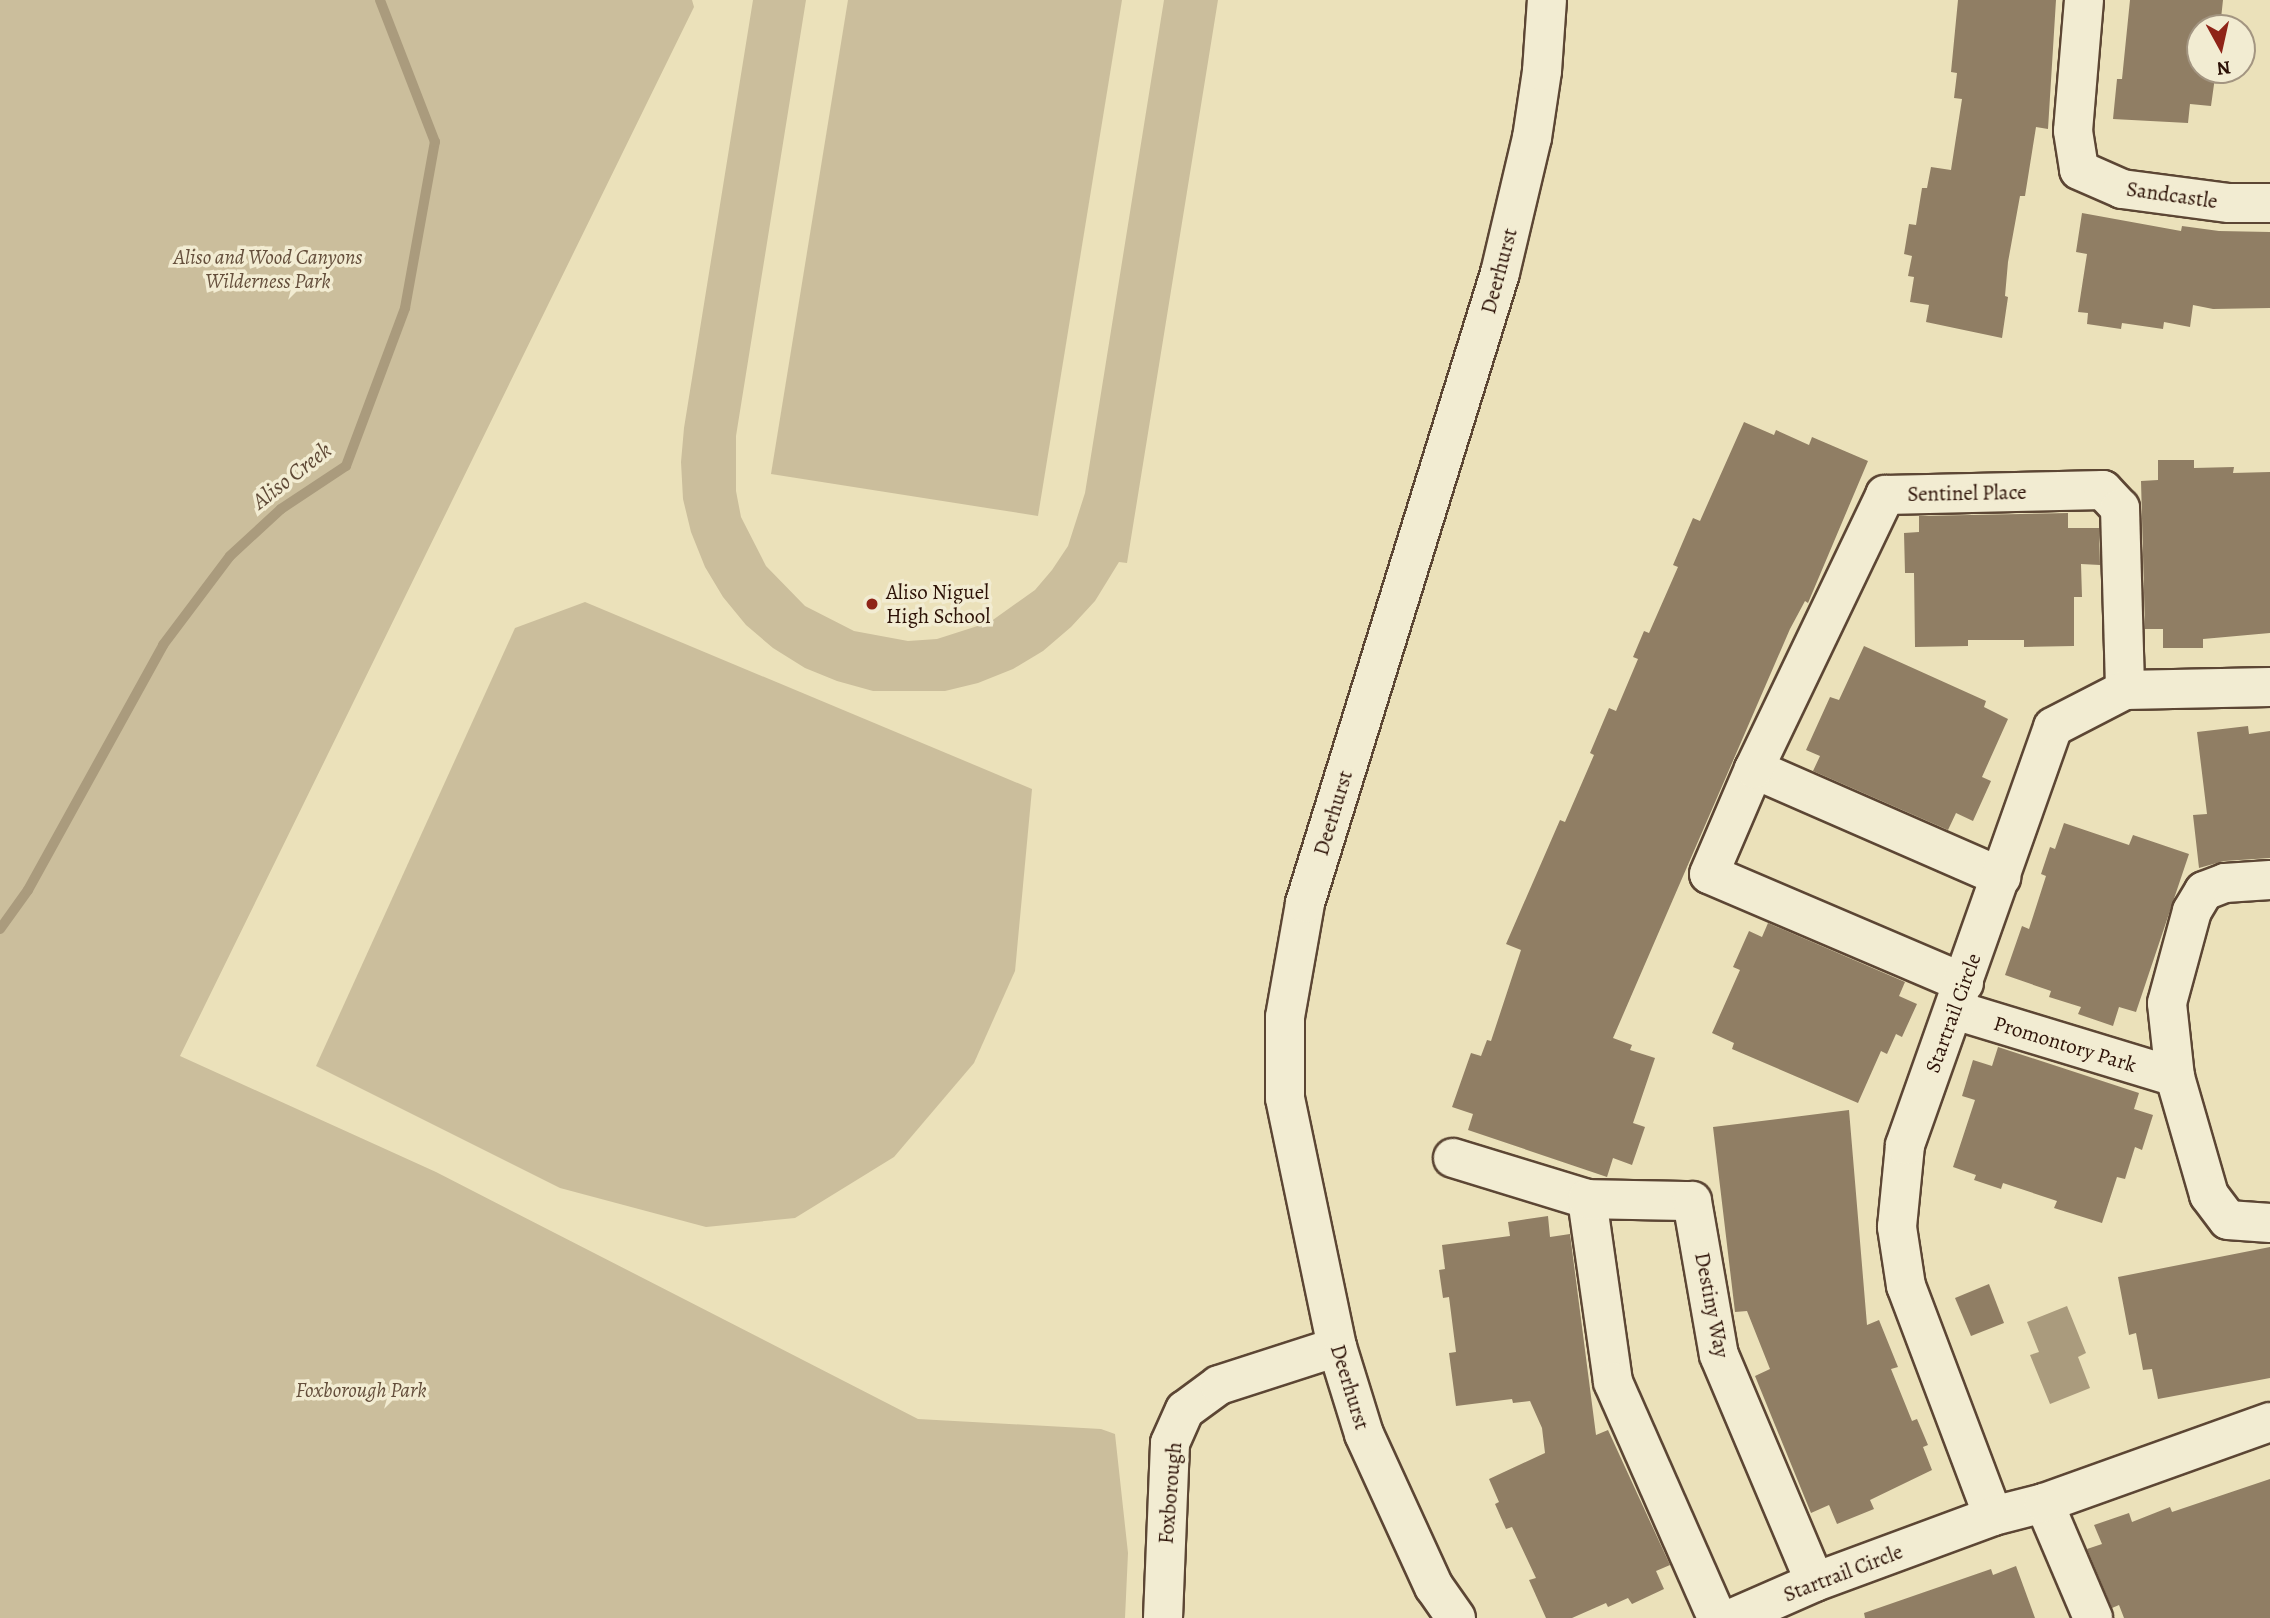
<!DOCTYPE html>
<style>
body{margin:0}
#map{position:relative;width:2270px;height:1618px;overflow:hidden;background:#ebe1ba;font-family:Alegreya,serif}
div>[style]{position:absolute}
.green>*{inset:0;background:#cbbe9c}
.water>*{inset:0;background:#aa9b7d}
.stream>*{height:10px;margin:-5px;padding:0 5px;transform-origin:5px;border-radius:5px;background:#aa9b7d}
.building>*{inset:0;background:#907e64}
.roads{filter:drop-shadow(2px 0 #5c4634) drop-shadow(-2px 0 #5c4634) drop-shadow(0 2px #5c4634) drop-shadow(0 -2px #5c4634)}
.street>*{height:38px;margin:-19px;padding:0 19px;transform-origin:19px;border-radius:19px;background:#f2ecd2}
.secondary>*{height:38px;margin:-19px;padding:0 19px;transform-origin:19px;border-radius:19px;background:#f2ecd2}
.dots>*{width:19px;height:19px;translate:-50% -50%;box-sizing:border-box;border:4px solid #f2ecd2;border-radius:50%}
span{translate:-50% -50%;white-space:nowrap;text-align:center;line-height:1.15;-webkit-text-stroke:7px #f2ecd2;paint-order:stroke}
.street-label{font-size:21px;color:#2d1207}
.park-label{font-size:21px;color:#644e3b;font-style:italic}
.poi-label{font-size:21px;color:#2d1207}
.left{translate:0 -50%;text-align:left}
.water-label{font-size:23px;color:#5f4936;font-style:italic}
.north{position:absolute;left:2186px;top:14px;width:70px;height:70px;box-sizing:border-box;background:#f2ecd2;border:2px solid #a39581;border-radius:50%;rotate:172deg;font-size:19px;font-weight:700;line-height:28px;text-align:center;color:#2d1207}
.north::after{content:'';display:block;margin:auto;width:24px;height:32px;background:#8f2418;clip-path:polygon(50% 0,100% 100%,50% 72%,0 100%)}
</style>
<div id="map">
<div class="green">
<div style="clip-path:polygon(0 0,692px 0,694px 7px,180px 1056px,436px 1172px,918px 1419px,1101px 1429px,1115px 1434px,1128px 1553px,1125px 1618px,0 1618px)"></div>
<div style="clip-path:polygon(753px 0,806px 0,736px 436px,736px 491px,741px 517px,766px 566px,805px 606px,854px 631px,908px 641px,937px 639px,990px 622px,1035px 590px,1052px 570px,1068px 546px,1085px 493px,1164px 0,1218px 0,1127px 563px,1119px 562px,1095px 601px,1071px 627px,1043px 651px,1013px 669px,978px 683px,945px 691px,873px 691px,837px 681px,805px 668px,773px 648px,746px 625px,723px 597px,705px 567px,691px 532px,683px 499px,681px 462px,684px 428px)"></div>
<div style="clip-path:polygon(848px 0,1122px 0,1038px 516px,771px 474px)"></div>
<div style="clip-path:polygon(585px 602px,1032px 789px,1015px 971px,974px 1063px,894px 1157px,795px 1218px,706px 1227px,560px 1188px,316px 1066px,515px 628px)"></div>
</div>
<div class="water">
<div style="clip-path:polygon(2067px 1306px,2086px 1353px,2078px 1357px,2090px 1388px,2050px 1404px,2030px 1355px,2039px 1352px,2027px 1322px)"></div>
</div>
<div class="stream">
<div style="left:0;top:929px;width:48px;rotate:-54.3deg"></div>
<div style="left:28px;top:890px;width:280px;rotate:-61.1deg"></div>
<div style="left:163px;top:645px;width:111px;rotate:-53deg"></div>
<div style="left:230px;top:556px;width:69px;rotate:-42.7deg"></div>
<div style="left:281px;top:509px;width:78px;rotate:-33.5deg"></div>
<div style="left:346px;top:466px;width:169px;rotate:-69.5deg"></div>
<div style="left:405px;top:308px;width:169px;rotate:-79.8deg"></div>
<div style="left:435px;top:142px;width:152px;rotate:-111.2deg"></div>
</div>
<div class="building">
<div style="clip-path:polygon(1958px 0,2056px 0,2048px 129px,2036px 127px,2025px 196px,2020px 196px,2008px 262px,2005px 296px,2008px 297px,2002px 338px,1926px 322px,1929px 305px,1910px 302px,1914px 277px,1908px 276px,1912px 256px,1904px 254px,1909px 224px,1916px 225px,1922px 188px,1927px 188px,1931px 167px,1951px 170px,1962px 99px,1954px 98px,1957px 73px,1951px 72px)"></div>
<div style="clip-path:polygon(2130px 0,2223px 0,2220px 28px,2200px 28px,2200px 70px,2216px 70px,2211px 106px,2190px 104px,2188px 123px,2113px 119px,2117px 79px,2122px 79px)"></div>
<div style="clip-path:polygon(2082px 213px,2181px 231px,2182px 226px,2219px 231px,2270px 232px,2270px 308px,2213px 309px,2193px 305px,2190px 327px,2164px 322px,2163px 329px,2122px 323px,2121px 329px,2087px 324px,2088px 313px,2078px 312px,2087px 254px,2076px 252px)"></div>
<div style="clip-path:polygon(1744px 422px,1774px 435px,1776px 430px,1809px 445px,1812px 437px,1868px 461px,1808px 603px,1805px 601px,1790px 629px,1613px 1038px,1632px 1045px,1630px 1050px,1655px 1058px,1633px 1123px,1645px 1127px,1632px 1165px,1613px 1158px,1607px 1177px,1468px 1130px,1473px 1114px,1452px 1107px,1471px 1053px,1481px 1056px,1487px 1040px,1491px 1041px,1521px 950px,1506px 944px,1560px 820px,1565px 822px,1594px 755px,1590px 753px,1609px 708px,1616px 711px,1638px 659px,1633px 657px,1644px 631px,1649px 633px,1678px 567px,1673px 565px,1693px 518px,1700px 521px)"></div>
<div style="clip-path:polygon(2158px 460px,2194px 460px,2194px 468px,2234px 467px,2233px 473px,2270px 472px,2270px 633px,2203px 639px,2203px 648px,2163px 648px,2163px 629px,2145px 629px,2141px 481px,2158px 480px)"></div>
<div style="clip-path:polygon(2068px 513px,2068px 528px,2099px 528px,2100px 565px,2081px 564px,2082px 597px,2074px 597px,2074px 646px,2024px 647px,2024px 640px,1968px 640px,1968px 646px,1915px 647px,1914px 573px,1905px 573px,1904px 533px,1919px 532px,1919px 516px)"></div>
<div style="clip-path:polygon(1864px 646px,1986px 701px,1984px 707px,2008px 719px,1982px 777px,1991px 781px,1973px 821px,1956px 813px,1948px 830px,1813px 771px,1820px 756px,1806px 750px,1830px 697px,1839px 700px)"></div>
<div style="clip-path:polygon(2248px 726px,2249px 734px,2270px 731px,2270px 858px,2224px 861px,2199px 868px,2193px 815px,2207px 814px,2197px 732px)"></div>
<div style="clip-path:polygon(2064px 823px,2129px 845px,2133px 835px,2189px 854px,2136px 1012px,2119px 1007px,2113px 1026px,2078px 1014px,2081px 1007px,2049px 997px,2051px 991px,2005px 975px,2022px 926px,2029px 929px,2046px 876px,2041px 874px,2050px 847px,2055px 849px)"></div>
<div style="clip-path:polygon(1768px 923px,1905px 982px,1899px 996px,1917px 1004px,1902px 1037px,1896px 1034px,1887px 1054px,1881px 1051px,1858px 1103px,1732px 1049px,1734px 1043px,1712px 1033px,1740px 970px,1733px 967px,1749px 931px,1762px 937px)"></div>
<div style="clip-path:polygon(1998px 1047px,2139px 1093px,2134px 1109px,2153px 1115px,2142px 1150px,2135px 1147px,2125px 1179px,2117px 1177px,2102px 1223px,2054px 1208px,2057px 1201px,2003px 1183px,2001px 1189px,1974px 1180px,1976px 1175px,1953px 1167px,1975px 1100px,1962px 1096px,1973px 1060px,1992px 1066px)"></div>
<div style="clip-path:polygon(1849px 1110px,1867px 1325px,1879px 1320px,1898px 1367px,1891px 1369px,1912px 1421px,1917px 1419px,1928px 1445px,1923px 1447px,1932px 1470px,1870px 1500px,1874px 1509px,1837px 1524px,1829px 1505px,1811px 1513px,1755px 1376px,1770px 1369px,1747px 1311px,1735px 1312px,1713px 1127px)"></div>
<div style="clip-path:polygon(1548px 1216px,1550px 1237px,1570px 1234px,1596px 1435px,1608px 1430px,1670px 1565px,1656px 1571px,1664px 1589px,1632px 1604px,1628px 1598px,1608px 1607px,1606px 1603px,1572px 1618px,1546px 1618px,1529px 1580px,1536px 1578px,1512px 1527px,1506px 1529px,1495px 1504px,1499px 1502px,1489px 1479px,1545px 1453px,1542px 1428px,1530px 1401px,1513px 1403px,1512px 1399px,1456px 1406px,1449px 1353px,1456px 1352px,1449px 1297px,1443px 1298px,1439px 1270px,1445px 1269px,1442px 1245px,1510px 1236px,1508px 1222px)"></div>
<div style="clip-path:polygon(2270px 1247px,2270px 1378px,2158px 1399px,2152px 1369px,2143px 1370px,2136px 1333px,2129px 1335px,2118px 1277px)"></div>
<div style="clip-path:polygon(1989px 1284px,2004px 1323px,1971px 1336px,1955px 1298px)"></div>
<div style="clip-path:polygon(2270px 1479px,2270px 1618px,2124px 1618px,2119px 1605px,2112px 1608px,2087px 1549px,2102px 1544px,2094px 1525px,2129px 1513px,2132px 1522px,2170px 1507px,2172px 1512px)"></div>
<div style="clip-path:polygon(2016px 1566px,2035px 1618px,1865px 1618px,1864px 1613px,1991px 1569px,1993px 1575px)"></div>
</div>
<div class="roads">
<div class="street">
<div style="left:2084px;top:0;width:131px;rotate:94.8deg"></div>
<div style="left:2073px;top:131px;width:39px;rotate:81deg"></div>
<div style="left:2079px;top:170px;width:47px;rotate:23.8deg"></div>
<div style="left:2122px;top:189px;width:108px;rotate:7.5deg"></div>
<div style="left:2229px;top:203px;width:41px"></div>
<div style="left:1754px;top:769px;width:270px;rotate:23.6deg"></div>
<div style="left:1964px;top:983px;width:277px;rotate:-156.9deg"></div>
<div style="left:1709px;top:874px;width:114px;rotate:-66.8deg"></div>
<div style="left:1754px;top:769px;width:304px;rotate:-64.4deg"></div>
<div style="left:1885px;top:495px;width:218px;rotate:-1.3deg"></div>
<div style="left:2103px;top:490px;width:25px;rotate:47deg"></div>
<div style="left:2120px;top:508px;width:182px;rotate:88.4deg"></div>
<div style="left:1955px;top:1010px;width:230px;rotate:16.9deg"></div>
<div style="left:2175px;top:1077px;width:123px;rotate:73.9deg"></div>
<div style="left:2209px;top:1195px;width:31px;rotate:53deg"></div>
<div style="left:2228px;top:1220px;width:42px;rotate:4.1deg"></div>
<div style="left:2175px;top:1077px;width:74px;rotate:-96.2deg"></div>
<div style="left:2167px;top:1003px;width:95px;rotate:-74.8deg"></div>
<div style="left:2192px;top:911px;width:23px;rotate:-59deg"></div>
<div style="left:2204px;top:891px;width:22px;rotate:-21deg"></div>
<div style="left:2225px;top:883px;width:45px;rotate:-3.8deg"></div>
<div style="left:1453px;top:1158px;width:140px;rotate:17deg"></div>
<div style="left:1587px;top:1199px;width:185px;rotate:81.9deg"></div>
<div style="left:1613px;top:1382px;width:258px;rotate:66.2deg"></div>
<div style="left:1587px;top:1199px;width:105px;rotate:1.1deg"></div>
<div style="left:1692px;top:1201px;width:156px;rotate:80.1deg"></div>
<div style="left:1719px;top:1355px;width:246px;rotate:67.1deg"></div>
<div style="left:2044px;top:1503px;width:125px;rotate:66.9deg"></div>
<div style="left:1993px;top:1516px;width:246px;rotate:-110.7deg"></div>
<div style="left:1906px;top:1286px;width:60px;rotate:-98.7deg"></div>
<div style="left:1897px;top:1227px;width:82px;rotate:-84.4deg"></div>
<div style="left:1905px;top:1145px;width:443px;rotate:-70.5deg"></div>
<div style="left:2053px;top:727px;width:81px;rotate:-27.2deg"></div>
<div style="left:2125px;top:690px;width:145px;rotate:-1.2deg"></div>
<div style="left:1163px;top:1618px;width:175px;rotate:-87.7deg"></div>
<div style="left:1170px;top:1443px;width:36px;rotate:-66deg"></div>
<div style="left:1185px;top:1410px;width:42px;rotate:-36.3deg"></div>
<div style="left:1219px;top:1385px;width:124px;rotate:-17.9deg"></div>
<div style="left:1733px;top:1618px;width:90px;rotate:-23.7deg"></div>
<div style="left:1815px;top:1582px;width:190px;rotate:-20.3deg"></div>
<div style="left:1993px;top:1516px;width:53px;rotate:-14.3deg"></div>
<div style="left:2044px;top:1503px;width:240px;rotate:-19.7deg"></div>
</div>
<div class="secondary">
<div style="left:1456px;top:1618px;width:38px;rotate:-125deg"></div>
<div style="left:1434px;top:1587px;width:168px;rotate:-114.6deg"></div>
<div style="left:1364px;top:1434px;width:91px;rotate:-107.2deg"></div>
<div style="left:1337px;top:1347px;width:254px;rotate:-101.8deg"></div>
<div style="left:1285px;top:1098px;width:81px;rotate:-90deg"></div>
<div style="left:1285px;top:1017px;width:116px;rotate:-80deg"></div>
<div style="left:1305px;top:903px;width:659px;rotate:-72.8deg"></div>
<div style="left:1500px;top:273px;width:139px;rotate:-76.7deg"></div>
<div style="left:1532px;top:138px;width:68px;rotate:-81.5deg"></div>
<div style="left:1542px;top:71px;width:71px;rotate:-86deg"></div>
</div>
</div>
<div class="dots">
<div style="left:872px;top:604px;background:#8f2418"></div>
</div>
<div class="street-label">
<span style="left:2172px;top:195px;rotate:8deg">Sandcastle</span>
<span style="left:1499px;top:271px;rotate:-75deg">Deerhurst</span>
<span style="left:1967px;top:493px;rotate:-1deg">Sentinel Place</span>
<span style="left:1333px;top:813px;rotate:-73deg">Deerhurst</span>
<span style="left:1953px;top:1013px;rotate:-70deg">Startrail Circle</span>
<span style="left:2065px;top:1044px;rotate:17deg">Promontory Park</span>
<span style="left:1712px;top:1305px;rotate:79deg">Destiny Way</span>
<span style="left:1350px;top:1387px;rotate:73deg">Deerhurst</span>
<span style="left:1170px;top:1493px;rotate:-85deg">Foxborough</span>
<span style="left:1843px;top:1573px;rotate:-21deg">Startrail Circle</span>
</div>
<div class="park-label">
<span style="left:268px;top:269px">Aliso and Wood Canyons<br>Wilderness Park</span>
<span style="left:361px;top:1390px">Foxborough Park</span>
</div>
<div class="poi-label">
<span class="left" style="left:886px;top:604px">Aliso Niguel<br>High School</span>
</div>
<div class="water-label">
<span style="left:292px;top:476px;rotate:-38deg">Aliso Creek</span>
</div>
<div class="north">N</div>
</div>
